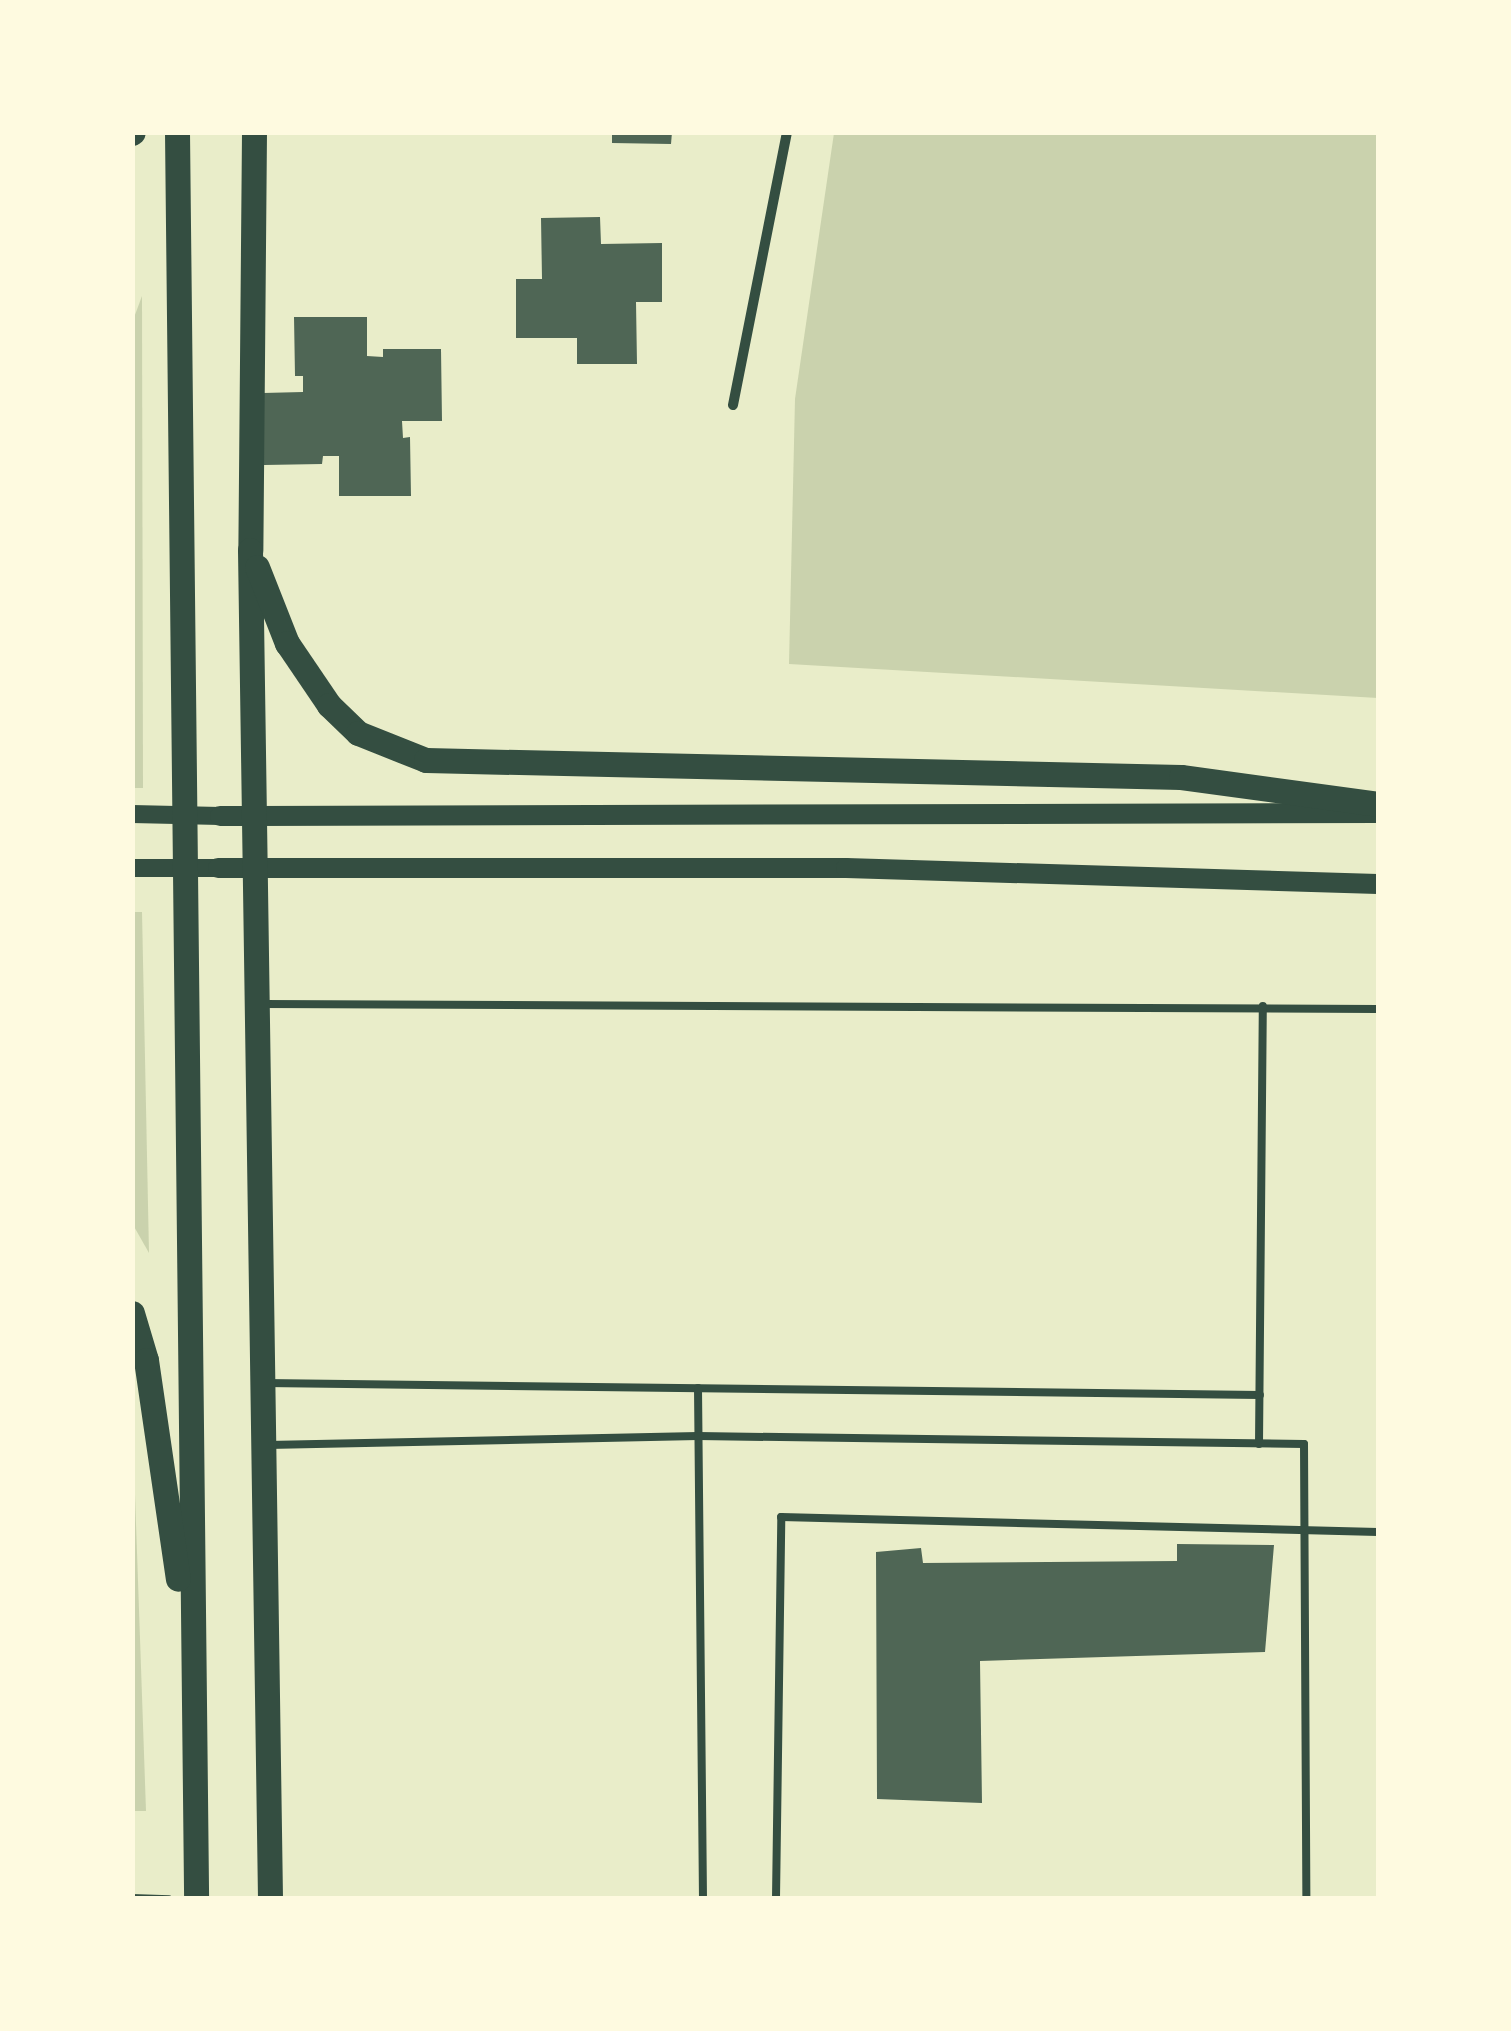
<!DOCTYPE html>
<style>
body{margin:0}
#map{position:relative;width:1511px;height:2031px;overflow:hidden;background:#e9edc9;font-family:"Fira Sans",sans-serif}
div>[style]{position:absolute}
.green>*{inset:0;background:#cad2ad}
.building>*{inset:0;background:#4f6655}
.path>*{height:6px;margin:-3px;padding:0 3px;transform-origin:3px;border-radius:3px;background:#344e41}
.service>*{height:8px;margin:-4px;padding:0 4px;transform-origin:4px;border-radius:4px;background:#344e41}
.minor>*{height:10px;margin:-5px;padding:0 5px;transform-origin:5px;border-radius:5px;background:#344e41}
.tertiary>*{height:18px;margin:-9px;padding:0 9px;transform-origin:9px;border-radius:9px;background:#344e41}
.secondary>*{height:20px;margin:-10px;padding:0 10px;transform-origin:10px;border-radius:10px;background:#344e41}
.primary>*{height:25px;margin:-12.5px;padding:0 12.5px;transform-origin:12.5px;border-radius:12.5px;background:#344e41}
span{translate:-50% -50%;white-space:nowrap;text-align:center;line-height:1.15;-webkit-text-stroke:8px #fefae0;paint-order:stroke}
.frame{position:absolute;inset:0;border:135px solid #fefae0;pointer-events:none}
</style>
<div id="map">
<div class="green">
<div style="clip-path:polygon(834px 133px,1378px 133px,1378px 698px,789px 664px,795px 399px)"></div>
<div style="clip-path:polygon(142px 296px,143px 788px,133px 788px,132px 323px)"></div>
<div style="clip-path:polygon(132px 912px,142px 912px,149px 1253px,132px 1223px)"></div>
<div style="clip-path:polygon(133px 1437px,146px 1811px,132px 1811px)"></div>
</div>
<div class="building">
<div style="clip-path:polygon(612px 132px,672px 132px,671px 144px,612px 143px)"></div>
<div style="clip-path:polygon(600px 217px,601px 244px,662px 243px,662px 302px,636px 302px,637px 364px,577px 364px,577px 338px,516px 338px,516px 279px,542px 279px,541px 218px)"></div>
<div style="clip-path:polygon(294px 317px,367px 317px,367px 356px,383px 357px,383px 349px,441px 349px,442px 421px,402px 421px,403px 438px,410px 437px,411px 496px,339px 496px,339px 456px,323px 456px,322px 464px,264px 465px,263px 393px,303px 392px,303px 376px,295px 376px)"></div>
<div style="clip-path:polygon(1177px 1544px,1274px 1545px,1265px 1652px,980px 1661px,982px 1803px,877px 1799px,876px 1552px,921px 1548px,923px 1563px,1177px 1561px)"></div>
</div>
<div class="path">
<div style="left:132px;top:1897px;width:37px;rotate:2deg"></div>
</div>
<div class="service">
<div style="left:263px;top:1004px;width:1115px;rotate:0.26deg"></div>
<div style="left:265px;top:1383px;width:995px;rotate:0.69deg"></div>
<div style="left:698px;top:1388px;width:510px;rotate:89.44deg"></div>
<div style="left:1259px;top:1444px;width:438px;rotate:-89.5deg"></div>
<div style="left:268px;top:1445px;width:430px;rotate:-1.2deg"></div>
<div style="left:698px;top:1436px;width:606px;rotate:0.76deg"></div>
<div style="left:1304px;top:1444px;width:454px;rotate:89.7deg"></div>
<div style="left:776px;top:1898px;width:381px;rotate:-89.2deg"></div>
<div style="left:781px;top:1517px;width:597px;rotate:1.44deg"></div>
</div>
<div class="minor">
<div style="left:733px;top:405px;width:278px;rotate:-78.8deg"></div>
</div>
<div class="tertiary">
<div style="left:132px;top:814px;width:88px;rotate:1.3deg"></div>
<div style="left:132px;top:868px;width:86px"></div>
</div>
<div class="secondary">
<div style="left:220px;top:816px;width:1157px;rotate:-0.15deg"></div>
<div style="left:218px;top:868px;width:628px"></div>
<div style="left:846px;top:868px;width:532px;rotate:1.72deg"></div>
</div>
<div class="primary">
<div style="left:177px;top:132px;width:1766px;rotate:89.38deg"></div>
<div style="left:254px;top:132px;width:418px;rotate:90.5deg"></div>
<div style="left:250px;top:550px;width:1348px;rotate:89.15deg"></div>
<div style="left:132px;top:133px;width:1px;rotate:-45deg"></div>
<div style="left:257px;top:567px;width:82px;rotate:68.5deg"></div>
<div style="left:287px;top:643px;width:75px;rotate:55.9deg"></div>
<div style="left:329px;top:705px;width:40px;rotate:44deg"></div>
<div style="left:358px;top:733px;width:73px;rotate:21.7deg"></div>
<div style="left:426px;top:760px;width:755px;rotate:1.29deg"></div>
<div style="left:1181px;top:777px;width:199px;rotate:7.8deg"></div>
<div style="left:132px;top:1313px;width:49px;rotate:73.4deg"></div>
<div style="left:146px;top:1360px;width:221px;rotate:81.7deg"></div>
</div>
<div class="frame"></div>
</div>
